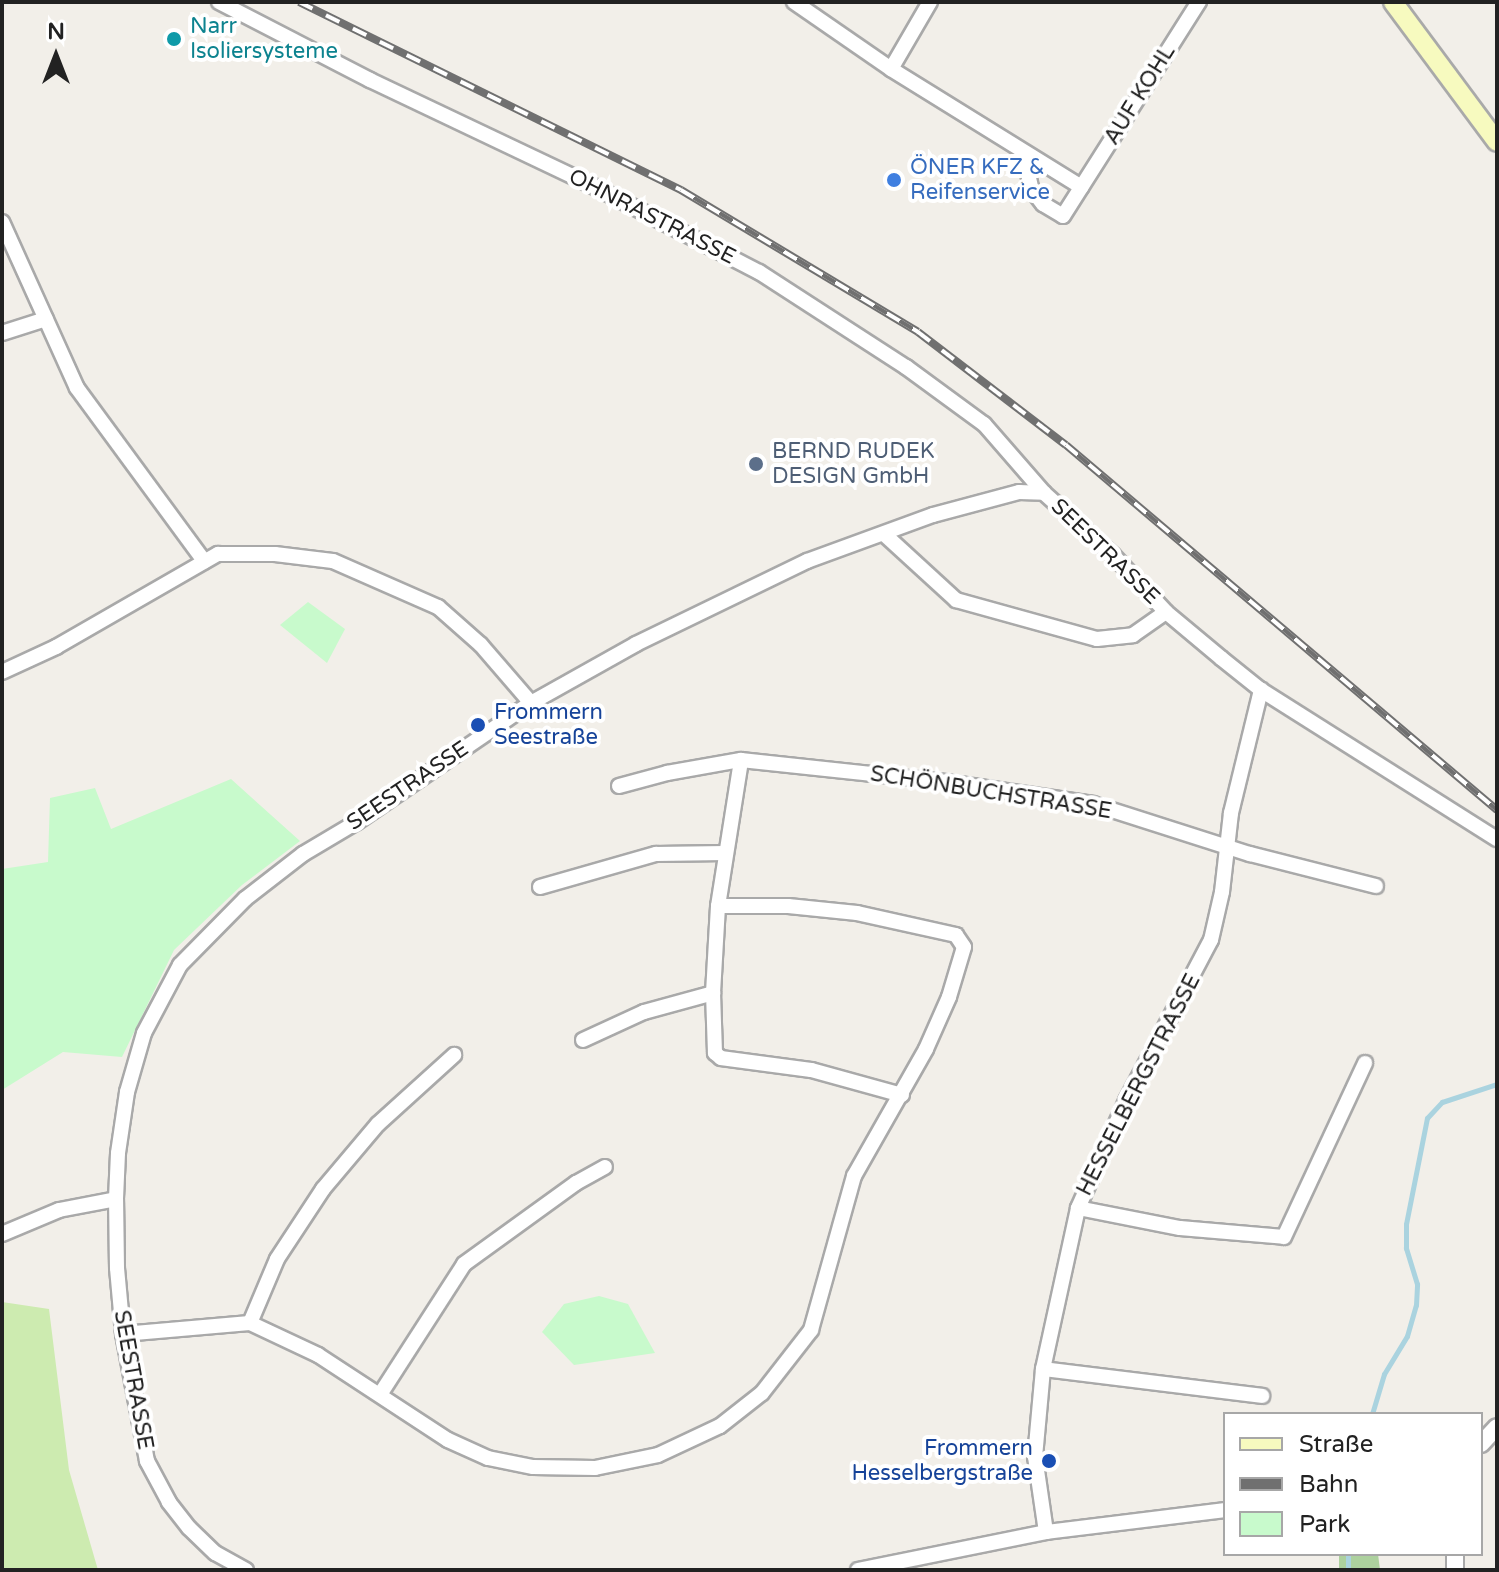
<!DOCTYPE html>
<meta charset="utf-8">
<style>
body{margin:0}
#map{position:relative;width:1499px;height:1572px;overflow:hidden;background:#f2efe9;font-family:"Varela Round",sans-serif}
div>[style]{position:absolute}
.grass>*{inset:0;background:#cdebb0}
.forest>*{inset:0;background:#add19e}
.park>*{inset:0;background:#c8facc}
.stream>*{height:5px;margin:-2.5px;padding:0 2.5px;transform-origin:2.5px;border-radius:2.5px;background:#aad3df}
.roads{filter:drop-shadow(2px 0 #a9a9a9) drop-shadow(-2px 0 #a9a9a9) drop-shadow(0 2px #a9a9a9) drop-shadow(0 -2px #a9a9a9)}
.minor>*{height:14px;margin:-7px;padding:0 7px;transform-origin:7px;border-radius:7px;background:#fff}
.tertiary>*{height:16px;margin:-8px;padding:0 8px;transform-origin:8px;border-radius:8px;background:#fff}
.secondary>*{height:18px;margin:-9px;padding:0 9px;transform-origin:9px;border-radius:9px;background:#f7fabf}
.rail>*{height:8px;margin-top:-4px;transform-origin:0;background:repeating-linear-gradient(90deg,#fff 0 15px,#707070 0 30px);box-sizing:border-box;border-block:2px solid #707070}
.dots>*{width:22px;height:22px;translate:-50% -50%;box-sizing:border-box;border:4px solid #fff;border-radius:50%}
span{translate:-50% -50%;white-space:nowrap;text-align:center;line-height:1.15;-webkit-text-stroke:8px #fff;paint-order:stroke}
.culture-label{font-size:22px;color:#0d838f}
.left{translate:0 -50%;text-align:left}
.street-label{font-size:22px;color:#222}
.shop-label{font-size:22px;color:#366cbe}
.service-label{font-size:22px;color:#4e5e75}
.transit-label{font-size:22px;color:#164399}
.right{translate:-100% -50%;text-align:right}
.frame{position:absolute;inset:0;border:4px solid #222;pointer-events:none}
.legend{position:absolute;left:1223px;top:1412px;width:260px;height:144px;box-sizing:border-box;background:#fff;border:2px solid #a7a7a7;margin:0;padding:10px 14px;list-style:none;font-size:24px;color:#222}
.legend li{display:flex;align-items:center;gap:16px;height:40px}
.legend b{width:40px;border:2px solid #a7a7a7}
.north{position:absolute;left:16px;top:16px;width:80px;height:80px;-webkit-text-stroke:6px #fff;paint-order:stroke;rotate:0deg;font-size:22px;font-weight:700;line-height:32px;text-align:center;color:#222}
.north::after{content:'';display:block;margin:auto;width:28px;height:36px;background:#222;clip-path:polygon(50% 0,100% 100%,50% 72%,0 100%)}
</style>
<div id="map">
<div class="grass">
<div style="clip-path:polygon(2px 1302px,49px 1309px,69px 1470px,98px 1570px,2px 1570px)"></div>
</div>
<div class="forest">
<div style="clip-path:polygon(1339px 1554px,1378px 1554px,1380px 1570px,1339px 1570px)"></div>
</div>
<div class="park">
<div style="clip-path:polygon(308px 602px,345px 629px,327px 663px,280px 625px)"></div>
<div style="clip-path:polygon(231px 779px,300px 841px,242px 885px,174px 950px,122px 1057px,63px 1052px,2px 1090px,2px 869px,48px 862px,50px 798px,95px 788px,111px 829px)"></div>
<div style="clip-path:polygon(599px 1296px,628px 1304px,655px 1353px,574px 1365px,542px 1332px,564px 1304px)"></div>
</div>
<div class="stream">
<div style="left:1372px;top:1414px;width:42px;rotate:-73.3deg"></div>
<div style="left:1384px;top:1374px;width:44px;rotate:-58.8deg"></div>
<div style="left:1407px;top:1336px;width:32px;rotate:-74deg"></div>
<div style="left:1416px;top:1305px;width:21px;rotate:-87deg"></div>
<div style="left:1417px;top:1284px;width:38px;rotate:-107deg"></div>
<div style="left:1406px;top:1248px;width:24px;rotate:-90deg"></div>
<div style="left:1406px;top:1224px;width:108px;rotate:-78.8deg"></div>
<div style="left:1427px;top:1118px;width:22px;rotate:-47deg"></div>
<div style="left:1442px;top:1102px;width:58px;rotate:-18.1deg"></div>
<div style="left:1348px;top:1554px;width:16px;rotate:90deg"></div>
</div>
<div class="roads">
<div class="minor">
<div style="left:219px;top:2px;width:170px;rotate:27.3deg"></div>
<div style="left:370px;top:80px;width:245px;rotate:25.4deg"></div>
<div style="left:591px;top:185px;width:189px;rotate:27.4deg"></div>
<div style="left:759px;top:272px;width:175px;rotate:32.9deg"></div>
<div style="left:906px;top:367px;width:97px;rotate:36.2deg"></div>
<div style="left:984px;top:424px;width:91px;rotate:49deg"></div>
<div style="left:1044px;top:493px;width:93px;rotate:41.9deg"></div>
<div style="left:1113px;top:555px;width:78px;rotate:47.1deg"></div>
<div style="left:1166px;top:612px;width:72px;rotate:39.9deg"></div>
<div style="left:1221px;top:658px;width:51px;rotate:38.7deg"></div>
<div style="left:1261px;top:690px;width:279px;rotate:32.3deg"></div>
<div style="left:794px;top:2px;width:118px;rotate:34.6deg"></div>
<div style="left:891px;top:69px;width:224px;rotate:31.8deg"></div>
<div style="left:891px;top:69px;width:78px;rotate:-59.8deg"></div>
<div style="left:1023px;top:152px;width:39px;rotate:77deg"></div>
<div style="left:1032px;top:190px;width:18px;rotate:52deg"></div>
<div style="left:1043px;top:204px;width:23px;rotate:31deg"></div>
<div style="left:1063px;top:216px;width:254px;rotate:-57.6deg"></div>
<div style="left:2px;top:222px;width:182px;rotate:65.7deg"></div>
<div style="left:77px;top:388px;width:215px;rotate:53.7deg"></div>
<div style="left:2px;top:333px;width:46px;rotate:-17.7deg"></div>
<div style="left:884px;top:534px;width:98px;rotate:42.5deg"></div>
<div style="left:956px;top:600px;width:146px;rotate:15.5deg"></div>
<div style="left:1097px;top:639px;width:36px;rotate:-6deg"></div>
<div style="left:1133px;top:635px;width:40px;rotate:-34.9deg"></div>
<div style="left:2px;top:672px;width:60px;rotate:-24.8deg"></div>
<div style="left:56px;top:647px;width:187px;rotate:-29.9deg"></div>
<div style="left:218px;top:554px;width:57px"></div>
<div style="left:275px;top:554px;width:58px;rotate:6.9deg"></div>
<div style="left:333px;top:561px;width:115px;rotate:23.7deg"></div>
<div style="left:438px;top:607px;width:57px;rotate:41.5deg"></div>
<div style="left:481px;top:645px;width:77px;rotate:49.2deg"></div>
<div style="left:619px;top:786px;width:50px;rotate:-15.2deg"></div>
<div style="left:667px;top:773px;width:75px;rotate:-10deg"></div>
<div style="left:540px;top:887px;width:121px;rotate:-15.9deg"></div>
<div style="left:656px;top:854px;width:69px;rotate:-0.8deg"></div>
<div style="left:583px;top:1040px;width:67px;rotate:-24.7deg"></div>
<div style="left:644px;top:1012px;width:72px;rotate:-15.4deg"></div>
<div style="left:902px;top:1095px;width:94px;rotate:-164.6deg"></div>
<div style="left:811px;top:1070px;width:91px;rotate:-172.4deg"></div>
<div style="left:721px;top:1058px;width:8px;rotate:-140deg"></div>
<div style="left:715px;top:1053px;width:60px;rotate:-91.9deg"></div>
<div style="left:713px;top:993px;width:87px;rotate:-86.7deg"></div>
<div style="left:718px;top:906px;width:148px;rotate:-81deg"></div>
<div style="left:741px;top:760px;width:206px;rotate:6.1deg"></div>
<div style="left:946px;top:782px;width:149px;rotate:8.5deg"></div>
<div style="left:1093px;top:804px;width:165px;rotate:17.7deg"></div>
<div style="left:1250px;top:854px;width:130px;rotate:14.3deg"></div>
<div style="left:1078px;top:1208px;width:104px;rotate:11.1deg"></div>
<div style="left:1180px;top:1228px;width:104px;rotate:4.9deg"></div>
<div style="left:1284px;top:1237px;width:192px;rotate:-65deg"></div>
<div style="left:2px;top:1234px;width:62px;rotate:-22.8deg"></div>
<div style="left:59px;top:1210px;width:58px;rotate:-10.9deg"></div>
<div style="left:250px;top:1323px;width:69px;rotate:-67.1deg"></div>
<div style="left:277px;top:1259px;width:84px;rotate:-56.7deg"></div>
<div style="left:323px;top:1189px;width:85px;rotate:-49.8deg"></div>
<div style="left:378px;top:1124px;width:103px;rotate:-42.2deg"></div>
<div style="left:123px;top:1334px;width:127px;rotate:-5deg"></div>
<div style="left:250px;top:1323px;width:75px;rotate:25.2deg"></div>
<div style="left:318px;top:1355px;width:155px;rotate:33.2deg"></div>
<div style="left:448px;top:1440px;width:44px;rotate:24.2deg"></div>
<div style="left:488px;top:1458px;width:46px;rotate:11.3deg"></div>
<div style="left:533px;top:1467px;width:62px;rotate:0.9deg"></div>
<div style="left:595px;top:1468px;width:64px;rotate:-11.7deg"></div>
<div style="left:658px;top:1455px;width:68px;rotate:-25.1deg"></div>
<div style="left:720px;top:1426px;width:53px;rotate:-38.2deg"></div>
<div style="left:762px;top:1393px;width:80px;rotate:-52.1deg"></div>
<div style="left:811px;top:1330px;width:160px;rotate:-74.4deg"></div>
<div style="left:854px;top:1176px;width:146px;rotate:-60.4deg"></div>
<div style="left:926px;top:1049px;width:57px;rotate:-66.1deg"></div>
<div style="left:949px;top:997px;width:52px;rotate:-73.3deg"></div>
<div style="left:964px;top:947px;width:14px;rotate:-124deg"></div>
<div style="left:956px;top:935px;width:101px;rotate:-167.5deg"></div>
<div style="left:857px;top:913px;width:69px;rotate:-174.2deg"></div>
<div style="left:788px;top:906px;width:70px;rotate:180deg"></div>
<div style="left:1043px;top:1369px;width:221px;rotate:7deg"></div>
<div style="left:381px;top:1393px;width:153px;rotate:-57.2deg"></div>
<div style="left:464px;top:1264px;width:138px;rotate:-35.9deg"></div>
<div style="left:576px;top:1183px;width:33px;rotate:-29deg"></div>
<div style="left:1046px;top:1532px;width:76px;rotate:-98.3deg"></div>
<div style="left:1035px;top:1457px;width:88px;rotate:-84.8deg"></div>
<div style="left:1043px;top:1369px;width:165px;rotate:-77.7deg"></div>
<div style="left:1078px;top:1208px;width:117px;rotate:-65.8deg"></div>
<div style="left:1126px;top:1101px;width:182px;rotate:-62.2deg"></div>
<div style="left:1211px;top:940px;width:49px;rotate:-77.1deg"></div>
<div style="left:1222px;top:892px;width:80px;rotate:-83.5deg"></div>
<div style="left:1231px;top:813px;width:127px;rotate:-76.3deg"></div>
<div style="left:246px;top:1570px;width:35px;rotate:-151deg"></div>
<div style="left:215px;top:1553px;width:36px;rotate:-136deg"></div>
<div style="left:189px;top:1528px;width:33px;rotate:-128deg"></div>
<div style="left:169px;top:1502px;width:47px;rotate:-118.2deg"></div>
<div style="left:147px;top:1461px;width:129px;rotate:-100.7deg"></div>
<div style="left:123px;top:1334px;width:66px;rotate:-95.2deg"></div>
<div style="left:117px;top:1268px;width:69px;rotate:-90.8deg"></div>
<div style="left:116px;top:1199px;width:46px;rotate:-87.5deg"></div>
<div style="left:118px;top:1153px;width:62px;rotate:-81.6deg"></div>
<div style="left:127px;top:1092px;width:61px;rotate:-73.9deg"></div>
<div style="left:144px;top:1033px;width:77px;rotate:-62.1deg"></div>
<div style="left:180px;top:965px;width:93px;rotate:-45.4deg"></div>
<div style="left:245px;top:899px;width:73px;rotate:-37.8deg"></div>
<div style="left:303px;top:854px;width:63px;rotate:-30.7deg"></div>
<div style="left:357px;top:822px;width:211px;rotate:-34.4deg"></div>
<div style="left:531px;top:703px;width:120px;rotate:-29.3deg"></div>
<div style="left:636px;top:644px;width:190px;rotate:-25.9deg"></div>
<div style="left:807px;top:561px;width:134px;rotate:-20.1deg"></div>
<div style="left:933px;top:515px;width:89px;rotate:-15deg"></div>
<div style="left:1019px;top:492px;width:25px;rotate:2deg"></div>
<div style="left:858px;top:1570px;width:192px;rotate:-11.4deg"></div>
<div style="left:1046px;top:1532px;width:180px;rotate:-7deg"></div>
</div>
<div class="tertiary">
<div style="left:1481px;top:1444px;width:23px;rotate:-47deg"></div>
<div style="left:1455px;top:1554px;width:16px;rotate:90deg"></div>
</div>
<div class="secondary">
<div style="left:1393px;top:2px;width:174px;rotate:53.4deg"></div>
</div>
</div>
<div class="rail">
<div style="left:299px;top:2px;width:426px;rotate:26.2deg"></div>
<div style="left:681px;top:190px;width:276px;rotate:30.9deg"></div>
<div style="left:918px;top:332px;width:186px;rotate:37.4deg"></div>
<div style="left:1066px;top:445px;width:565px;rotate:40.26deg"></div>
</div>
<div class="dots">
<div style="left:174px;top:39px;background:#0f9aa8"></div>
<div style="left:894px;top:180px;background:#3f7fe0"></div>
<div style="left:756px;top:464px;background:#5c6f8a"></div>
<div style="left:478px;top:725px;background:#1a4fb4"></div>
<div style="left:1049px;top:1461px;background:#1a4fb4"></div>
</div>
<div class="culture-label">
<span class="left" style="left:190px;top:39px">Narr<br>Isoliersysteme</span>
</div>
<div class="street-label">
<span style="left:1140px;top:95px;rotate:-58deg">AUF KOHL</span>
<span style="left:652px;top:217px;rotate:27deg">OHNRASTRASSE</span>
<span style="left:1105px;top:552px;rotate:44deg">SEESTRASSE</span>
<span style="left:408px;top:786px;rotate:-34deg">SEESTRASSE</span>
<span style="left:991px;top:793px;rotate:9deg">SCHÖNBUCHSTRASSE</span>
<span style="left:1139px;top:1085px;rotate:-63deg">HESSELBERGSTRASSE</span>
<span style="left:133px;top:1380px;rotate:80deg">SEESTRASSE</span>
</div>
<div class="shop-label">
<span class="left" style="left:910px;top:180px">ÖNER KFZ &amp;<br>Reifenservice</span>
</div>
<div class="service-label">
<span class="left" style="left:772px;top:464px">BERND RUDEK<br>DESIGN GmbH</span>
</div>
<div class="transit-label">
<span class="left" style="left:494px;top:725px">Frommern<br>Seestraße</span>
<span class="right" style="left:1033px;top:1461px">Frommern<br>Hesselbergstraße</span>
</div>
<div class="frame"></div>
<ul class="legend">
<li><b style="height:10px;background:#f7fabf"></b>Straße</li>
<li><b style="height:10px;background:#707070"></b>Bahn</li>
<li><b style="height:22px;background:#c8facc"></b>Park</li>
</ul>
<div class="north">N</div>
</div>
